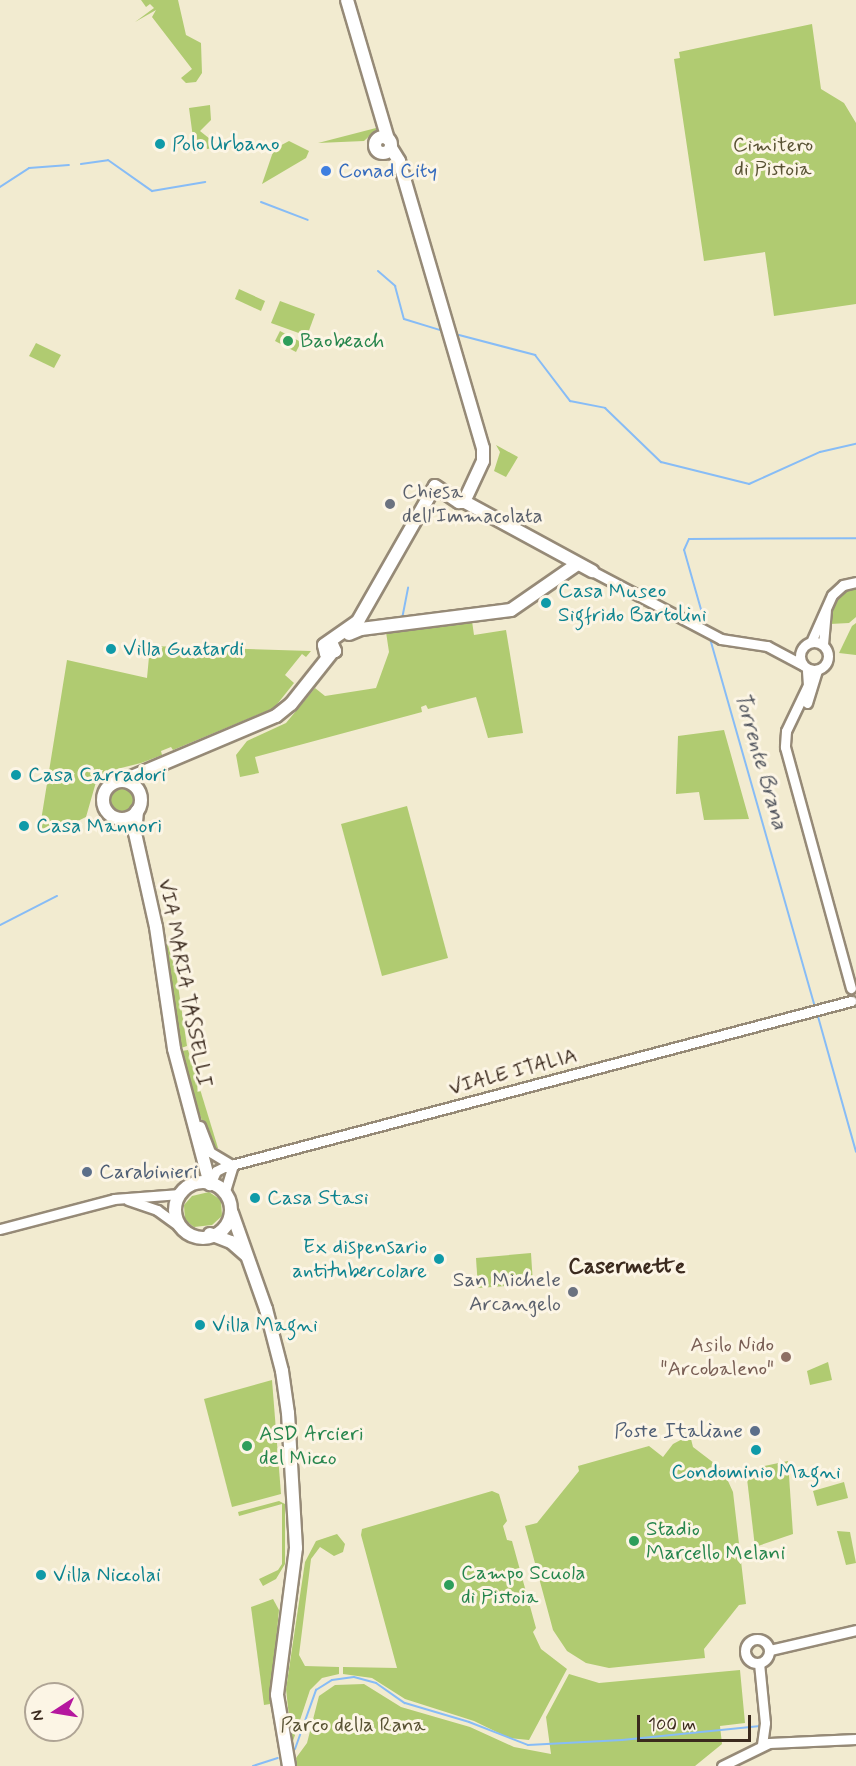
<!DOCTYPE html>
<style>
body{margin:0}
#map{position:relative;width:856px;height:1766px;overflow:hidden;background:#f2ebd0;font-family:Mynerve,sans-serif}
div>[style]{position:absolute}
.green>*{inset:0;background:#b0cb71}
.round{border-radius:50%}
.stream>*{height:2px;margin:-1px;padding:0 1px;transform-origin:1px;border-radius:1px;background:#87bcf6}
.roads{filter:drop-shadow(2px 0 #968a77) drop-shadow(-2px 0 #968a77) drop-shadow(0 2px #968a77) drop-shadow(0 -2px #968a77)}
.minor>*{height:9px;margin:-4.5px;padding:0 4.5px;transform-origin:4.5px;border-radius:4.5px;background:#fff}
.minor>.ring{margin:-4.5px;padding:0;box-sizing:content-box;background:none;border:9px solid #fff;border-radius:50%}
.major>*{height:12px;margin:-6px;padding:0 6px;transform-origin:6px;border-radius:6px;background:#fff}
.major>.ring{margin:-6px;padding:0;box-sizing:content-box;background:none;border:12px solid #fff;border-radius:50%}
.dots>*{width:16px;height:16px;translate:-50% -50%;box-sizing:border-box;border:3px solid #fcf5e5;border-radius:50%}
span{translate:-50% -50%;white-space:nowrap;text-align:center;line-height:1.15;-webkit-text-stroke:6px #fcf5e5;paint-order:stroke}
.culture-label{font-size:21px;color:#0d838f}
.left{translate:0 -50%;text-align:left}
.right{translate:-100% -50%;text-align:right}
.park-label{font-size:21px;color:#585233}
.shop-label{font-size:21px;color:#366cbe}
.leisure-label{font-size:21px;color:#27864d}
.worship-label{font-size:21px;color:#5b616d}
.street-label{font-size:21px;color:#3b2a1e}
.service-label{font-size:21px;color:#4e5e75}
.education-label{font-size:21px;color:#785e54}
.water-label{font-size:22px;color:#52565f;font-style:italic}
.neighbourhood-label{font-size:22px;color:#3b2a1e;font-weight:700}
.north{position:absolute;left:24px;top:1682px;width:60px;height:60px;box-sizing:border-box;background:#fcf5e5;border:2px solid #afa495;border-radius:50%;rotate:258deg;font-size:16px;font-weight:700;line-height:24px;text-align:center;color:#3b2a1e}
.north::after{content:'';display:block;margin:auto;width:21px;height:27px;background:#b5179e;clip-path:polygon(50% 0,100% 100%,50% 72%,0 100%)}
.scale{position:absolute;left:637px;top:1715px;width:114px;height:27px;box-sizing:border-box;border:3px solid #3b2a1e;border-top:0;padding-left:8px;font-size:18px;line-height:21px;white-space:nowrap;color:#3b2a1e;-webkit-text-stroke:4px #fcf5e5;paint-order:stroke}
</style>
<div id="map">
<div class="green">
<div style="clip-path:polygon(141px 0,178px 0,186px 35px,201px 43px,202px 73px,196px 82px,186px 83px,181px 78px,192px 69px,152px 17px,156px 10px,135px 22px,154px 8px,150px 4px,146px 7px)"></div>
<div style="clip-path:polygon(812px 24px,821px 89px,844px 103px,856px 123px,856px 304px,774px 316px,765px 252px,704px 261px,674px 59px,680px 58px,679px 52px)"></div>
<div style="clip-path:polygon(210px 105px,211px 120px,200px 131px,220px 147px,207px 149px,206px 143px,194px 145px,189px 108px)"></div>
<div style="clip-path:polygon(377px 129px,364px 141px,318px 143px,376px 128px)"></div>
<div style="clip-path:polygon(289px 141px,309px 151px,306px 158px,262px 184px,274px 149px)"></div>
<div style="clip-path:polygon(239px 289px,265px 301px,261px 311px,235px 299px)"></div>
<div style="clip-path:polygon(280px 301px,315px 314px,307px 336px,271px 323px)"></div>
<div style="clip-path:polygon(280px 331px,301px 342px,296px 352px,275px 341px)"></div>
<div style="clip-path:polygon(36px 343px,61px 355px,54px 368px,29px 356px)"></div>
<div style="clip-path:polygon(496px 445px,518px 457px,506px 477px,494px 471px,500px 452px)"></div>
<div style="clip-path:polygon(845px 589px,856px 589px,856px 617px,849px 623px,830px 624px,836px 598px)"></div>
<div style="clip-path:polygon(472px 621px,474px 635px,506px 630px,523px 733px,488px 738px,476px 697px,428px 709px,426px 705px,421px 707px,422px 712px,255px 757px,259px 773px,240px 777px,236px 755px,247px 741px,286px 723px,315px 688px,325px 696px,376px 688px,389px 652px,386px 632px)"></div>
<div style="clip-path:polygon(856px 623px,856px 655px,839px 653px,852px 626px)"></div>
<div style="clip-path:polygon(150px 646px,311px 651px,306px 657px,302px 654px,285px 675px,294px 683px,274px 708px,173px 750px,171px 747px,161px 751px,162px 755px,141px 763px,105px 772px,96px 782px,86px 817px,59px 830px,54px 831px,52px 827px,39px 833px,67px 660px,147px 678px)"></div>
<div style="clip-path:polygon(724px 730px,749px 819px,704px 820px,699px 792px,676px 794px,678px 736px)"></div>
<div class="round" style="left:111px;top:789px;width:22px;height:22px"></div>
<div style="clip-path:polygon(407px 806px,448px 958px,382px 976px,341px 824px)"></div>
<div style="clip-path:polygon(163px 929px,176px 972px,187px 1046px,181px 1048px)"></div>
<div style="clip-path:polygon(188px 1050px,218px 1148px,213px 1150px,190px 1088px,181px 1051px)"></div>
<div style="clip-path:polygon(209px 1192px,221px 1200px,222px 1216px,212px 1225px,194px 1227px,185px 1220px,184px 1205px,192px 1196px)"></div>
<div style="clip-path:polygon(531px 1253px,533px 1284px,478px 1288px,476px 1258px)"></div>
<div style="clip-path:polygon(828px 1362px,832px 1380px,810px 1385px,807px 1371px)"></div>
<div style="clip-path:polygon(272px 1380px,281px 1494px,232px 1507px,204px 1399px)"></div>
<div style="clip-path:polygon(690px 1435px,693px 1447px,723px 1470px,733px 1492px,746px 1604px,739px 1605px,704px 1649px,705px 1658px,609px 1668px,586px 1663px,567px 1651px,553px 1630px,525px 1526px,537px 1523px,579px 1471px,578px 1466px,649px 1446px,663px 1457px,673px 1444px)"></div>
<div style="clip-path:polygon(788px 1461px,793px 1534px,755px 1547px,746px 1470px)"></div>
<div style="clip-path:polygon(844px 1482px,848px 1498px,817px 1506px,813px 1491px)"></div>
<div style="clip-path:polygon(492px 1491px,499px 1494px,507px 1521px,503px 1526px,507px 1540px,512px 1541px,536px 1628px,533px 1632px,541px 1649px,567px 1669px,529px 1740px,509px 1738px,474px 1721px,405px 1699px,372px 1678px,343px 1674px,343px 1667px,397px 1668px,361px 1535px,362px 1529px)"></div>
<div style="clip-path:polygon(279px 1501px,285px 1504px,285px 1564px,276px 1579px,263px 1586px,259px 1579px,278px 1570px,282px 1564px,282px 1504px,239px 1516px,238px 1512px)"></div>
<div style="clip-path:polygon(837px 1531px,850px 1532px,856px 1563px,846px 1565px)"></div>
<div style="clip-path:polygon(337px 1534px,345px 1544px,343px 1552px,334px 1556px,320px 1547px,311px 1559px,299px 1655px,305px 1666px,339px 1667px,339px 1674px,322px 1678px,310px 1690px,292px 1744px,286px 1689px,305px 1562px,316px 1541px)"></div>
<div style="clip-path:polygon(273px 1599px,279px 1610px,270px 1704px,264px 1705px,251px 1607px)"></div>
<div style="clip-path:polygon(740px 1670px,745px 1723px,720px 1726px,722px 1744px,695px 1766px,297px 1766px,296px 1758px,307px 1743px,319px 1696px,335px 1685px,364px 1684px,401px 1707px,470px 1727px,514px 1747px,551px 1754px,546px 1717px,569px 1674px,599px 1683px)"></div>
</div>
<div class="stream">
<div style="left:81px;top:164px;width:27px;rotate:-8deg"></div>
<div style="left:108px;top:160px;width:54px;rotate:35.2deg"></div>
<div style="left:152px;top:191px;width:54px;rotate:-9.6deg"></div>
<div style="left:0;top:187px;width:35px;rotate:-33deg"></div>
<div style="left:29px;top:168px;width:40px;rotate:-4.3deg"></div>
<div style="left:261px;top:202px;width:50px;rotate:21deg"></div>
<div style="left:378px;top:271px;width:23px;rotate:41deg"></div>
<div style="left:395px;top:286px;width:34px;rotate:75deg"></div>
<div style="left:404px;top:319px;width:38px;rotate:17deg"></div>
<div style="left:459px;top:335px;width:79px;rotate:14.7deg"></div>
<div style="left:535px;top:355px;width:58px;rotate:52.7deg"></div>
<div style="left:570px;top:401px;width:36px;rotate:11deg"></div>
<div style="left:605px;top:408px;width:78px;rotate:44deg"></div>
<div style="left:661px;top:462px;width:91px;rotate:14deg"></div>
<div style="left:749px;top:484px;width:78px;rotate:-24.3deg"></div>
<div style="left:820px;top:452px;width:37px;rotate:-13deg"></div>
<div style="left:402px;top:619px;width:32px;rotate:-79deg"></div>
<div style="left:706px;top:627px;width:80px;rotate:-105.9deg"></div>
<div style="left:684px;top:550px;width:12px;rotate:-66deg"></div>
<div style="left:689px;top:539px;width:167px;rotate:-0.3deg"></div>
<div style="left:709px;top:635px;width:388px;rotate:74.1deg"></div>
<div style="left:0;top:925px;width:64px;rotate:-27deg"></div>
<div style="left:817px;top:1013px;width:144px;rotate:74.3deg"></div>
<div style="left:295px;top:1749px;width:63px;rotate:-70.4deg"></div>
<div style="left:316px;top:1690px;width:19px;rotate:-32deg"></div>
<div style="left:332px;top:1680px;width:22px;rotate:-8deg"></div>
<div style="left:354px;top:1677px;width:23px;rotate:15deg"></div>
<div style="left:376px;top:1683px;width:35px;rotate:35deg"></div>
<div style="left:405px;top:1703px;width:67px;rotate:16.5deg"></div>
<div style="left:469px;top:1722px;width:63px;rotate:21.3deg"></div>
<div style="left:528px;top:1745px;width:94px;rotate:-3deg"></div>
<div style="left:622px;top:1740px;width:139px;rotate:-5.8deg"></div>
<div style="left:253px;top:1766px;width:26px;rotate:-18deg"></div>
</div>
<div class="roads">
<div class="minor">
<div style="left:592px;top:571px;width:146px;rotate:27.8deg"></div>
<div style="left:721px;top:639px;width:47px;rotate:8.7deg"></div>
<div style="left:767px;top:646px;width:40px;rotate:28deg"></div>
<div style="left:811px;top:642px;width:51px;rotate:-65.9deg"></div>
<div style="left:832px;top:595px;width:15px;rotate:-42deg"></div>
<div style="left:843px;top:585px;width:13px;rotate:-13deg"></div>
<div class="ring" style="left:800px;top:642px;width:19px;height:19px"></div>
<div style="left:823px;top:644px;width:33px;rotate:-85deg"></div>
<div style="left:807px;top:671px;width:14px;rotate:86deg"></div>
<div style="left:808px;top:685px;width:51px;rotate:115.6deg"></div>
<div style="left:786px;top:731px;width:16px;rotate:94deg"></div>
<div style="left:785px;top:747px;width:250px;rotate:74.7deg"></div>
<div style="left:807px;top:703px;width:34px;rotate:-73deg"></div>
<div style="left:200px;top:1126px;width:28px;rotate:69deg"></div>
<div style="left:210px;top:1152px;width:23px;rotate:31deg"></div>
<div style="left:210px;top:1184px;width:14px;rotate:-65deg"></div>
<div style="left:216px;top:1171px;width:9px;rotate:-27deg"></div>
<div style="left:224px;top:1167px;width:649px;rotate:-14.83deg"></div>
<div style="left:225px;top:1191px;width:28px;rotate:-73deg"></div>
<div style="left:128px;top:1200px;width:31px;rotate:19deg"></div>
<div style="left:157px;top:1210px;width:26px;rotate:36deg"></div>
<div style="left:0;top:1229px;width:118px;rotate:-14.7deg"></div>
<div style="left:114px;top:1199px;width:66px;rotate:-4.3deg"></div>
<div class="ring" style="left:745px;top:1639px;width:15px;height:15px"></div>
<div style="left:770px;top:1650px;width:88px;rotate:-13.1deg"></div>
<div style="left:759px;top:1663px;width:60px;rotate:84.3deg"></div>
<div style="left:765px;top:1723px;width:22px;rotate:98deg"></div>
<div style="left:722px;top:1766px;width:52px;rotate:-26.1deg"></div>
<div style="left:769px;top:1743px;width:87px;rotate:-2.6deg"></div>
</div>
<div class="major">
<div style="left:347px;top:0;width:145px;rotate:73.6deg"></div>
<div class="ring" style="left:375px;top:137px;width:4px;height:4px"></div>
<div style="left:391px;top:148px;width:15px;rotate:58deg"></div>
<div style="left:399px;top:161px;width:299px;rotate:73.7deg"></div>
<div style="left:483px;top:448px;width:13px;rotate:90deg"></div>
<div style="left:483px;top:461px;width:38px;rotate:115deg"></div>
<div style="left:349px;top:634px;width:13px;rotate:-23deg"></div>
<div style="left:361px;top:629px;width:151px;rotate:-7.2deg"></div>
<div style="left:511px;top:610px;width:79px;rotate:-34.7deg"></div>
<div style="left:331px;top:642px;width:10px;rotate:66deg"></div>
<div style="left:335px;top:651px;width:9px;rotate:162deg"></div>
<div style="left:326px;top:654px;width:9px;rotate:-103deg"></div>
<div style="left:324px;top:645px;width:42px;rotate:-35.2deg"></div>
<div style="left:358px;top:621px;width:155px;rotate:-60.3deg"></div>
<div style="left:435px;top:486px;width:29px;rotate:34deg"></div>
<div style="left:459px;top:502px;width:6px"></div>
<div style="left:465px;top:502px;width:145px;rotate:28.5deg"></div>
<div class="ring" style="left:103px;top:781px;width:26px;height:26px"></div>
<div style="left:122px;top:781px;width:167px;rotate:-22.9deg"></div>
<div style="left:276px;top:716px;width:19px;rotate:-39deg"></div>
<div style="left:291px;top:704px;width:63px;rotate:-51.5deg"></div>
<div style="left:137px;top:811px;width:22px;rotate:95deg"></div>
<div style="left:135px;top:833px;width:96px;rotate:77.4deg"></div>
<div style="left:156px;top:927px;width:123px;rotate:81.6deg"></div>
<div style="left:174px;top:1049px;width:140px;rotate:75.1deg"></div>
<div class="ring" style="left:175px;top:1182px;width:44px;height:44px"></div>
<div style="left:232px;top:1213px;width:102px;rotate:70.5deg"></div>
<div style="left:266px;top:1309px;width:64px;rotate:75.5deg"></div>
<div style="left:282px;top:1371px;width:42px;rotate:81.9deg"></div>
<div style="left:288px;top:1413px;width:135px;rotate:86.6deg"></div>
<div style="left:296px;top:1548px;width:148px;rotate:97.4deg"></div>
<div style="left:277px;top:1695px;width:72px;rotate:80.4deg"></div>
<div style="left:210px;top:1234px;width:22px;rotate:21deg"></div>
<div style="left:231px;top:1242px;width:20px;rotate:41deg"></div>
</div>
</div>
<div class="dots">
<div style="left:160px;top:144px;background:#0f9aa8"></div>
<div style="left:326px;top:171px;background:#3f7fe0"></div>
<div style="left:288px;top:341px;background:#2e9e5b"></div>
<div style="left:390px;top:504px;background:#6b7280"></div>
<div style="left:546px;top:603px;background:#0f9aa8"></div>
<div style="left:111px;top:649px;background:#0f9aa8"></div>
<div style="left:16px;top:775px;background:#0f9aa8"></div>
<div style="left:24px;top:826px;background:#0f9aa8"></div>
<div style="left:87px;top:1172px;background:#5c6f8a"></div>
<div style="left:255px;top:1198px;background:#0f9aa8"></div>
<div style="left:439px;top:1259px;background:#0f9aa8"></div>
<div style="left:573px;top:1292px;background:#6b7280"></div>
<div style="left:200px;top:1325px;background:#0f9aa8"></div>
<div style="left:786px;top:1357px;background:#8d6e63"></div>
<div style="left:755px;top:1431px;background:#5c6f8a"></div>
<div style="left:247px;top:1446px;background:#2e9e5b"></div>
<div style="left:756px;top:1450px;background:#0f9aa8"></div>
<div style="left:634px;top:1541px;background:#2e9e5b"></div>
<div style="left:41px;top:1575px;background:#0f9aa8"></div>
<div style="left:449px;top:1585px;background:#2e9e5b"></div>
</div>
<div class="culture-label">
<span class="left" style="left:172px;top:144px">Polo Urbano</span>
<span class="left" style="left:558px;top:603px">Casa Museo<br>Sigfrido Bartolini</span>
<span class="left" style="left:123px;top:649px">Villa Guatardi</span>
<span class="left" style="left:28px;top:775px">Casa Carradori</span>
<span class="left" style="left:36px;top:826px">Casa Mannori</span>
<span class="left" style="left:267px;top:1198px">Casa Stasi</span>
<span class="right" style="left:427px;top:1259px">Ex dispensario<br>antitubercolare</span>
<span class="left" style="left:212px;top:1325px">Villa Magni</span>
<span style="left:756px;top:1472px">Condominio Magni</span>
<span class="left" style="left:53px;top:1575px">Villa Niccolai</span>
</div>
<div class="park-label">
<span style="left:773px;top:157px">Cimitero<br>di Pistoia</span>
<span style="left:353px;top:1725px">Parco della Rana</span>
</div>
<div class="shop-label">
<span class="left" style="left:338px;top:171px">Conad City</span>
</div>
<div class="leisure-label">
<span class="left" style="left:300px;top:341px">Baobeach</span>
<span class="left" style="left:259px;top:1446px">ASD Arcieri<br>del Micco</span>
<span class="left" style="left:646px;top:1541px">Stadio<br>Marcello Melani</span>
<span class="left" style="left:461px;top:1585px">Campo Scuola<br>di Pistoia</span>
</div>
<div class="worship-label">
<span class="left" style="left:402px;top:504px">Chiesa<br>dell'Immacolata</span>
<span class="right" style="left:561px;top:1292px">San Michele<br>Arcangelo</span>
</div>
<div class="street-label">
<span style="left:185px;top:983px;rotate:79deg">VIA MARIA TASSELLI</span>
<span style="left:513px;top:1072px;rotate:-15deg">VIALE ITALIA</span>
</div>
<div class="service-label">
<span class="left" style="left:99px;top:1172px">Carabinieri</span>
<span class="right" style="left:743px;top:1431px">Poste Italiane</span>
</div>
<div class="education-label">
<span class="right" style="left:774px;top:1357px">Asilo Nido<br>"Arcobaleno"</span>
</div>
<div class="water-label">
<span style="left:760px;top:761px;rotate:74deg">Torrente Brana</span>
</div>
<div class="neighbourhood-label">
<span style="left:627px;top:1268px">Casermette</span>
</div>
<div class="north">N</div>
<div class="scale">100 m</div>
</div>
